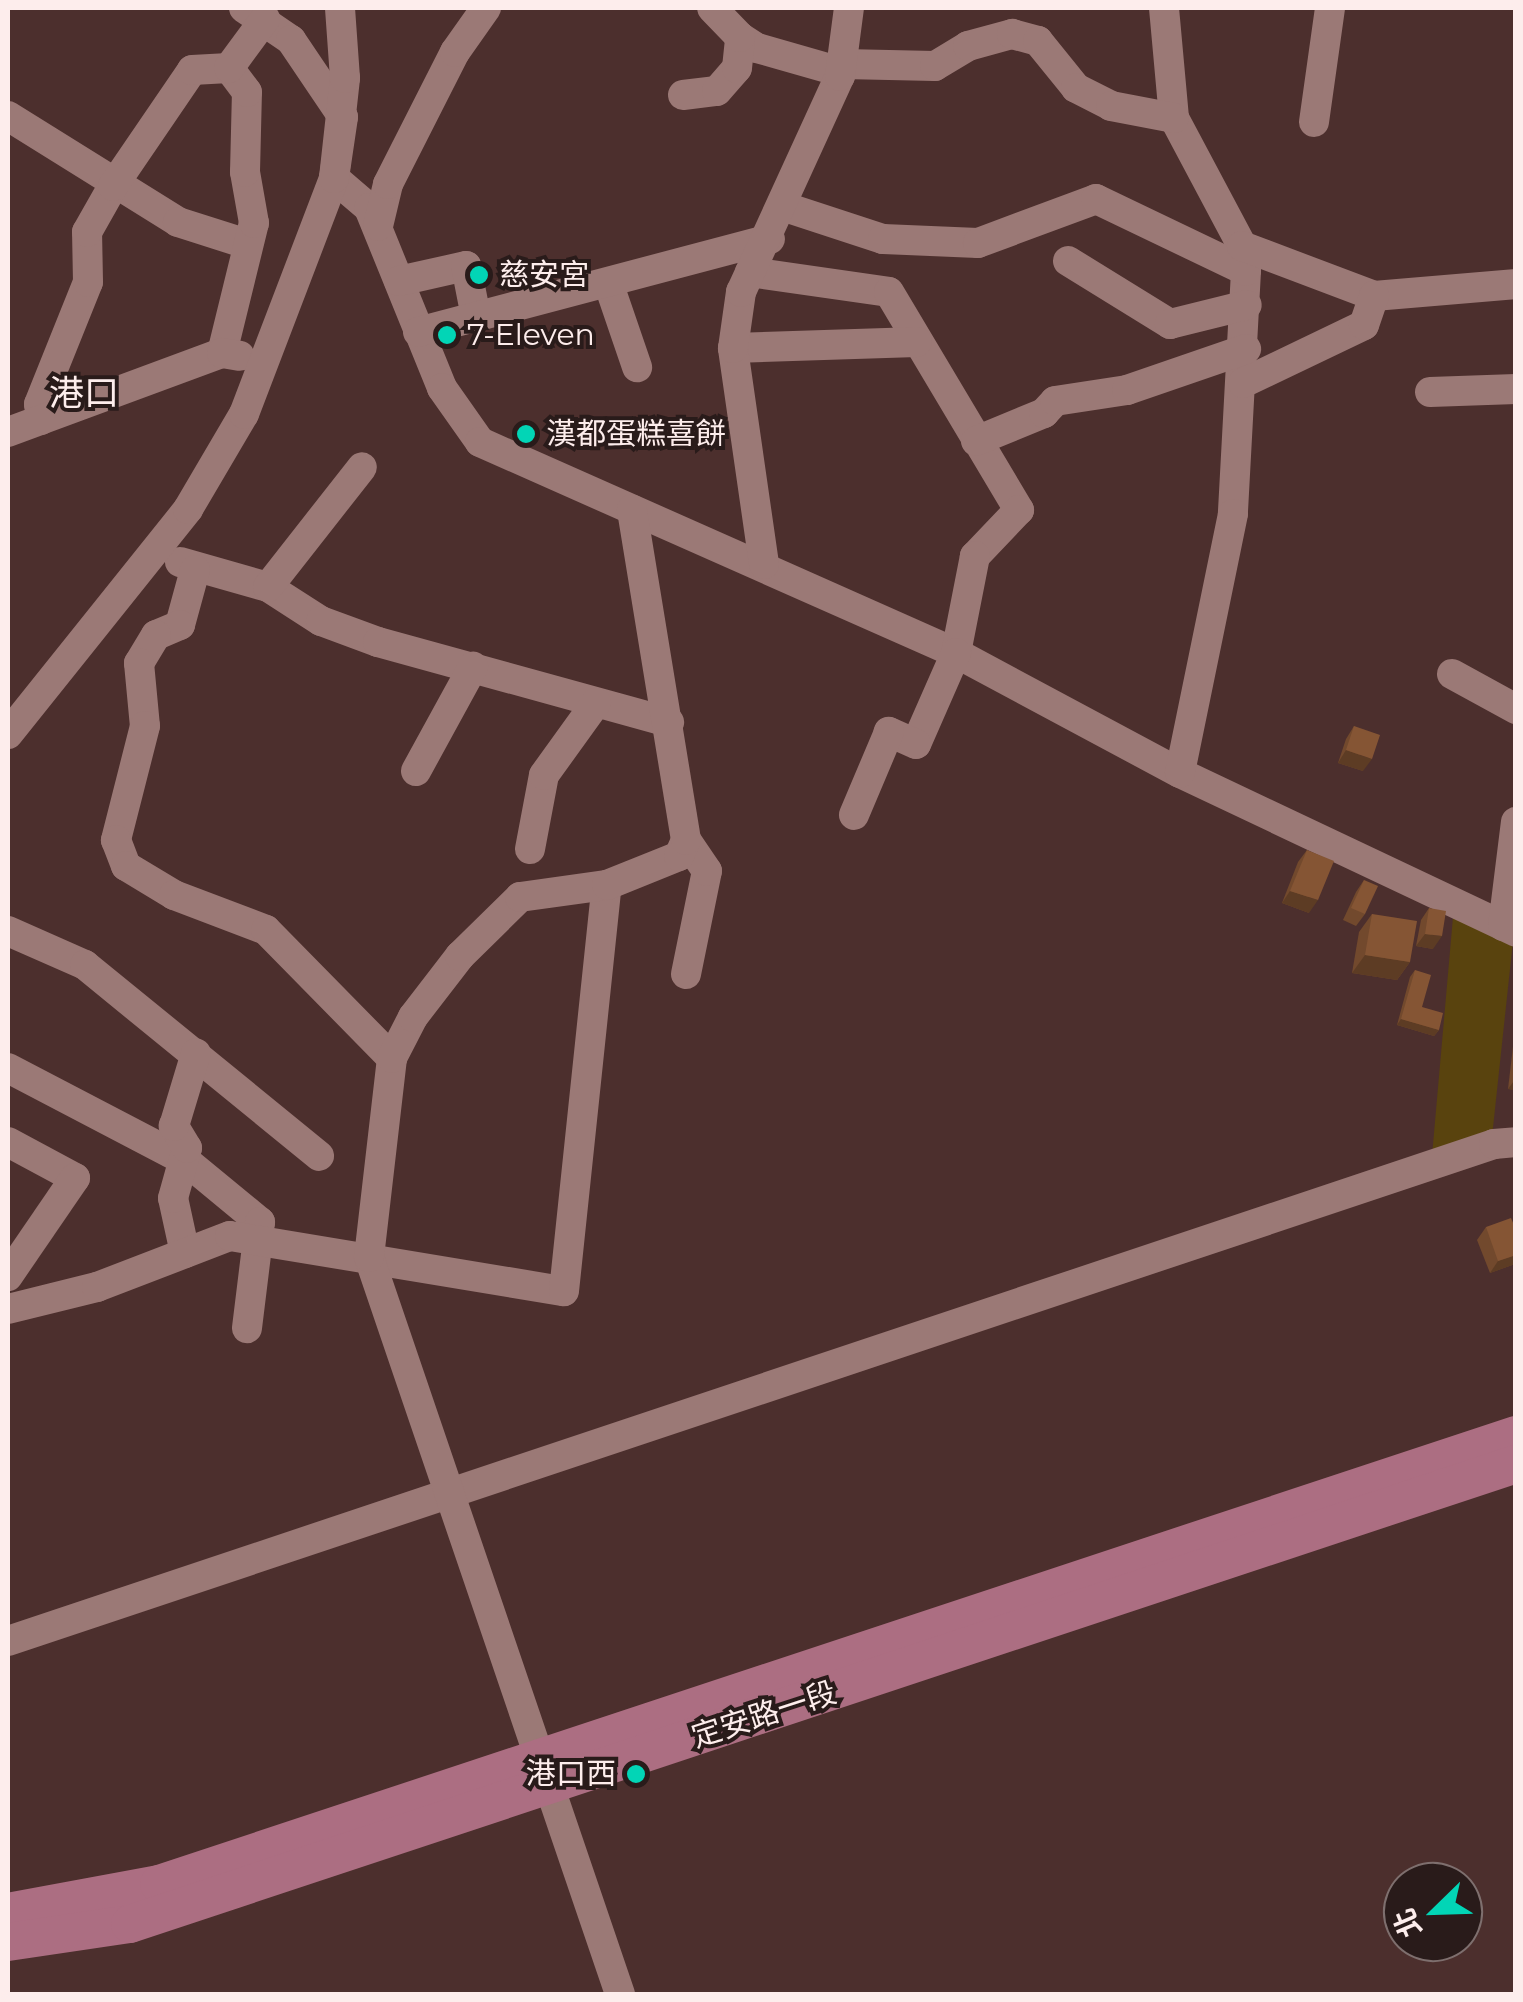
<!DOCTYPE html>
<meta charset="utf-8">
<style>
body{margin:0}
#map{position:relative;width:1523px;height:2002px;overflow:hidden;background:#4c2f2d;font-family:Montserrat,"Noto Sans TC",sans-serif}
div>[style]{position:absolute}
.green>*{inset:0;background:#59430e}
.minor>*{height:30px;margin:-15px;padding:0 15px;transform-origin:15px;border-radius:15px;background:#9b7976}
.major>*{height:38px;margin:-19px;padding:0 19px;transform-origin:19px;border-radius:19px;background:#ac6e82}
.wall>*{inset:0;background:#72492d}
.shaded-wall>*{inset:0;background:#5d3c24}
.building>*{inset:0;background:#855534}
.dots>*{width:28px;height:28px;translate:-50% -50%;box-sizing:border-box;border:5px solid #291b1a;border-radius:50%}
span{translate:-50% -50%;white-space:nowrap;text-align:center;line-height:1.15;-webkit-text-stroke:8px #291b1a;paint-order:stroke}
.poi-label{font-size:30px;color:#fdedec}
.left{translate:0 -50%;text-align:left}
.right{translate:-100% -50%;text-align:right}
.street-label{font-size:30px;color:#fdedec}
.quarter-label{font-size:35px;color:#fdedec}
.frame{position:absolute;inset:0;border:10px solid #fdedec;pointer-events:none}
.north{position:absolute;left:1383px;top:1862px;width:100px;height:100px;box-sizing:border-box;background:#291b1a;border:2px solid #7e6f6e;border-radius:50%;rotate:247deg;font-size:28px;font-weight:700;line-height:40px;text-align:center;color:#fdedec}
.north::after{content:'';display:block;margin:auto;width:35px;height:45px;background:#02d5b6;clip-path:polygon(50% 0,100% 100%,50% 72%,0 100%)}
</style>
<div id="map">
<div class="green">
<div style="clip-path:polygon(1453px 917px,1513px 941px,1492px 1137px,1432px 1156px)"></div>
</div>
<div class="minor">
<div style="left:244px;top:8px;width:57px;rotate:34.2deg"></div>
<div style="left:291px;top:40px;width:93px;rotate:56deg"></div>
<div style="left:343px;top:117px;width:62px;rotate:98.4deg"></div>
<div style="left:334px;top:178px;width:46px;rotate:40.6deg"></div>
<div style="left:369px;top:208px;width:194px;rotate:67.9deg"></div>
<div style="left:442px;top:388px;width:66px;rotate:54.9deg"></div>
<div style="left:480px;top:442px;width:521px;rotate:23.91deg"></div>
<div style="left:956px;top:653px;width:254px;rotate:28.2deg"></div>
<div style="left:1180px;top:773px;width:372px;rotate:25.3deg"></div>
<div style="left:1164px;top:8px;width:110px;rotate:84.8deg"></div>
<div style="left:1174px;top:118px;width:145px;rotate:62deg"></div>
<div style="left:1242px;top:246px;width:25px;rotate:81deg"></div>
<div style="left:1246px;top:271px;width:243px;rotate:93.1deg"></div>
<div style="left:1233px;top:514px;width:264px;rotate:101.6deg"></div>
<div style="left:740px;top:37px;width:20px;rotate:33deg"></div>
<div style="left:757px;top:48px;width:87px;rotate:15.9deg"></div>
<div style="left:843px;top:64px;width:92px;rotate:1.2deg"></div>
<div style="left:935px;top:66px;width:39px;rotate:-31deg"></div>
<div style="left:968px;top:46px;width:46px;rotate:-15.3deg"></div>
<div style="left:1012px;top:34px;width:27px;rotate:15deg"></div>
<div style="left:1038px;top:41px;width:60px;rotate:51deg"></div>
<div style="left:1076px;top:88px;width:39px;rotate:27deg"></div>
<div style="left:1111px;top:106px;width:64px;rotate:10.8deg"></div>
<div style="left:683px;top:95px;width:34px;rotate:-7deg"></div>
<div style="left:717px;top:91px;width:30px;rotate:-49deg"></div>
<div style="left:737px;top:68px;width:31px;rotate:-84deg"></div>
<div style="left:740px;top:37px;width:40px;rotate:-134deg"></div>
<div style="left:8px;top:116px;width:200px;rotate:31.9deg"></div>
<div style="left:178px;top:222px;width:72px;rotate:17.7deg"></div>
<div style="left:1314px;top:122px;width:115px;rotate:-82deg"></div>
<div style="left:782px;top:206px;width:106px;rotate:18.1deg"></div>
<div style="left:883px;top:239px;width:95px;rotate:2.4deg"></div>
<div style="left:978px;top:243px;width:126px;rotate:-20.4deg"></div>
<div style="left:1096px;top:199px;width:166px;rotate:25.6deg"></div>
<div style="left:378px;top:226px;width:43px;rotate:-76.6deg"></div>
<div style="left:388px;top:184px;width:148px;rotate:-63.1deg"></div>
<div style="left:455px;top:52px;width:54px;rotate:-54.8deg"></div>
<div style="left:1242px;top:246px;width:141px;rotate:20.7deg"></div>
<div style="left:1374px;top:296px;width:143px;rotate:-4.8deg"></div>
<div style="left:1068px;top:261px;width:120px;rotate:31.7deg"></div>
<div style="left:1170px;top:324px;width:79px;rotate:-13.9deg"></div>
<div style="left:750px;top:272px;width:140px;rotate:8.2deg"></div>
<div style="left:889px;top:292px;width:254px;rotate:59.2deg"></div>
<div style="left:1019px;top:510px;width:64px;rotate:133.7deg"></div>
<div style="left:975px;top:556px;width:99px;rotate:101.1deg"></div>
<div style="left:956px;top:653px;width:99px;rotate:113.7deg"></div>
<div style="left:916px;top:744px;width:30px;rotate:-156deg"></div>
<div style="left:889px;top:732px;width:90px;rotate:112.9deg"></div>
<div style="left:399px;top:281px;width:69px;rotate:-12.6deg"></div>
<div style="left:466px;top:266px;width:47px;rotate:78.9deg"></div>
<div style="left:609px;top:285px;width:87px;rotate:71.1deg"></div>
<div style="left:418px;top:332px;width:364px;rotate:-14.8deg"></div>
<div style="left:733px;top:348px;width:184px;rotate:-1.9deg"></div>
<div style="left:222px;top:353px;width:134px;rotate:-76.2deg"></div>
<div style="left:254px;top:223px;width:52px;rotate:-100deg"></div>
<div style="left:245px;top:172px;width:80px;rotate:-88.6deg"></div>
<div style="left:247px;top:92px;width:30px;rotate:-127deg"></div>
<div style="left:1243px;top:383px;width:134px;rotate:-25.6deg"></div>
<div style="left:1364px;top:325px;width:31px;rotate:-71deg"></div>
<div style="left:1430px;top:392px;width:86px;rotate:-2deg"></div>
<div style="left:41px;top:420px;width:16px;rotate:-97deg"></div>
<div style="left:39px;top:404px;width:131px;rotate:-68.1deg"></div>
<div style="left:88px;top:282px;width:50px;rotate:-91.1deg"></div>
<div style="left:87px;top:232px;width:53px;rotate:-60.5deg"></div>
<div style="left:113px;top:186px;width:140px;rotate:-55.7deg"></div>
<div style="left:192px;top:70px;width:37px;rotate:-3deg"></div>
<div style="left:229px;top:68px;width:61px;rotate:-53.7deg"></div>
<div style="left:8px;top:432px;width:228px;rotate:-20.3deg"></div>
<div style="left:222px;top:353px;width:18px;rotate:9deg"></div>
<div style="left:976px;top:441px;width:74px;rotate:-22.4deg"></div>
<div style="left:1044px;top:413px;width:16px;rotate:-47deg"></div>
<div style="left:1055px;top:401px;width:73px;rotate:-8.7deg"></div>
<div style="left:1127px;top:390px;width:126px;rotate:-19deg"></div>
<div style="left:180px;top:562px;width:91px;rotate:15.9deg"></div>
<div style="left:268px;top:587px;width:63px;rotate:32.7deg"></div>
<div style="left:321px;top:621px;width:61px;rotate:20.2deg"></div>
<div style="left:378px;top:642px;width:302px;rotate:15.4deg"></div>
<div style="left:764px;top:564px;width:218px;rotate:-98.2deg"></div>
<div style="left:733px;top:348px;width:57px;rotate:-81.9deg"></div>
<div style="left:741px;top:292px;width:238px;rotate:-65.4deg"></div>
<div style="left:840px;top:76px;width:69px;rotate:-82.5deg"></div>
<div style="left:195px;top:570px;width:57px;rotate:105.3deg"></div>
<div style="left:180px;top:625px;width:26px;rotate:157deg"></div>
<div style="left:156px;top:635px;width:33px;rotate:121deg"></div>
<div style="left:139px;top:663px;width:63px;rotate:84.6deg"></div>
<div style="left:145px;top:726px;width:118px;rotate:104.3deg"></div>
<div style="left:116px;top:840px;width:28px;rotate:69deg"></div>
<div style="left:126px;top:866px;width:56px;rotate:31.1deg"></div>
<div style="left:174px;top:895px;width:98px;rotate:20.8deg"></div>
<div style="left:266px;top:930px;width:180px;rotate:45.5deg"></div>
<div style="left:268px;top:587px;width:152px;rotate:-51.9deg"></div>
<div style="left:1452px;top:674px;width:73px;rotate:28.7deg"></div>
<div style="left:8px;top:734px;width:288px;rotate:-51.3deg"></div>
<div style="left:188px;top:509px;width:110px;rotate:-59.5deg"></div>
<div style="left:244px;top:414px;width:253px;rotate:-69.1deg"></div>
<div style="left:334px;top:178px;width:101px;rotate:-83.7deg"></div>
<div style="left:345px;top:78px;width:70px;rotate:-94.1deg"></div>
<div style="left:416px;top:771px;width:119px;rotate:-61.3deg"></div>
<div style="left:530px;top:849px;width:75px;rotate:-79.3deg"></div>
<div style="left:544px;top:775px;width:89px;rotate:-54.2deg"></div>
<div style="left:1503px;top:926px;width:105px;rotate:-82.9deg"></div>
<div style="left:8px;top:931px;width:84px;rotate:23.8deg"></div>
<div style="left:85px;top:965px;width:302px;rotate:39.2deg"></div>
<div style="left:686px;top:974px;width:105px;rotate:-78.5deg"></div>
<div style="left:707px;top:871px;width:37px;rotate:-124deg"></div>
<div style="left:8px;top:1068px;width:201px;rotate:27.6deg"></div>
<div style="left:186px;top:1161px;width:96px;rotate:39.5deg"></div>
<div style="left:260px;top:1222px;width:107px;rotate:97deg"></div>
<div style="left:8px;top:1142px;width:76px;rotate:28.2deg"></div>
<div style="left:75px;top:1178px;width:119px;rotate:124.4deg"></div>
<div style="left:185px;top:1253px;width:56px;rotate:-102.3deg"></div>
<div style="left:173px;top:1198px;width:52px;rotate:-74.4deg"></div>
<div style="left:187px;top:1148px;width:26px;rotate:-121deg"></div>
<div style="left:174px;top:1126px;width:76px;rotate:-73.2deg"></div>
<div style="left:8px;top:1309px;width:92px;rotate:-13.9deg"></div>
<div style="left:97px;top:1287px;width:142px;rotate:-21deg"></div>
<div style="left:230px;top:1236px;width:338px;rotate:9.4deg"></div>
<div style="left:564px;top:1291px;width:408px;rotate:-84deg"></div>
<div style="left:8px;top:1641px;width:1567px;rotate:-18.49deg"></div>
<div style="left:1494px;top:1144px;width:22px;rotate:-5deg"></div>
<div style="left:620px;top:1994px;width:779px;rotate:-108.81deg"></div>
<div style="left:369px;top:1257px;width:200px;rotate:-83.4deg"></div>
<div style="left:392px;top:1058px;width:46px;rotate:-62.9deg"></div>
<div style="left:413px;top:1017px;width:77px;rotate:-52.4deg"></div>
<div style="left:460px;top:956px;width:84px;rotate:-44.5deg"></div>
<div style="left:520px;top:897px;width:88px;rotate:-7.9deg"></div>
<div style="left:607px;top:885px;width:78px;rotate:-21.9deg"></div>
<div style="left:679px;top:856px;width:17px;rotate:-66deg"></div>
<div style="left:686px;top:840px;width:335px;rotate:-99.3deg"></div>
</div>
<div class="major">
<div style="left:8px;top:1912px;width:154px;rotate:-10.5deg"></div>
<div style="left:159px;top:1884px;width:1429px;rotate:-18.31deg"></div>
<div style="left:8px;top:1942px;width:123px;rotate:-8.4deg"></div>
<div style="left:130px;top:1924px;width:1460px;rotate:-18.36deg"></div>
</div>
<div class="wall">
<div style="clip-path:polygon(1354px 726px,1363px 771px,1338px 763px,1346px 739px)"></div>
<div style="clip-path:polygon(1307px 850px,1309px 913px,1282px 903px,1298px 862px)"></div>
<div style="clip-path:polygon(1364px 880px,1365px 914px,1356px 926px,1343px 920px,1356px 892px)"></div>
<div style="clip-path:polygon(1429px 908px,1433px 949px,1416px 946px,1421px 920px)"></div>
<div style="clip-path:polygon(1372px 914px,1410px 962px,1397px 980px,1352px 973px,1359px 932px)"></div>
<div style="clip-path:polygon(1415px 970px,1422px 1007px,1439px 1030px,1434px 1036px,1397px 1025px,1410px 977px)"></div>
<div style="clip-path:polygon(1516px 1021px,1516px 1090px,1508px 1089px)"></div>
<div style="clip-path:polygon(1486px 1227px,1516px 1230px,1515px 1264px,1490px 1273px,1477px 1240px)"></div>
</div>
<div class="shaded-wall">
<div style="clip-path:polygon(1346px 750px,1372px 759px,1363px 771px,1338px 763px)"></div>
<div style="clip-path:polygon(1290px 891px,1318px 900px,1309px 913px,1282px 903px)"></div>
<div style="clip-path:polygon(1425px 934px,1442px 936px,1433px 949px,1416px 946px)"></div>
<div style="clip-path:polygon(1365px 955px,1410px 962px,1397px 980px,1352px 973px)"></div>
<div style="clip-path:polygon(1401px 1019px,1439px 1030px,1434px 1036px,1397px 1025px)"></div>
<div style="clip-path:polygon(1516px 1078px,1516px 1090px,1508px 1089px)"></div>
<div style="clip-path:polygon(1516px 1255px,1515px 1264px,1490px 1273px,1498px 1261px)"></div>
</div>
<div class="building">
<div style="clip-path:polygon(1354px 726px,1380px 735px,1372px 759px,1346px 750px)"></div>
<div style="clip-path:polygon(1307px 850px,1334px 861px,1318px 900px,1290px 891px)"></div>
<div style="clip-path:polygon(1364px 880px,1378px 886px,1365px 914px,1351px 908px)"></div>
<div style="clip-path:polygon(1429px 908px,1446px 911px,1442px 936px,1425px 934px)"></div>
<div style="clip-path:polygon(1372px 914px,1417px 921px,1410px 962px,1365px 955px)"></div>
<div style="clip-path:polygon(1415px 970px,1431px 975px,1422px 1007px,1443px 1013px,1439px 1030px,1401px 1019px)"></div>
<div style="clip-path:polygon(1511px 1218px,1516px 1230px,1516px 1255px,1498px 1261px,1486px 1227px)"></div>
</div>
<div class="dots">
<div style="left:479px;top:275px;background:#02d5b6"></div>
<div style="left:447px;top:335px;background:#02d5b6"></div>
<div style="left:526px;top:434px;background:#02d5b6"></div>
<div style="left:636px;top:1774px;background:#02d5b6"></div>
</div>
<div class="poi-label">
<span class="left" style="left:499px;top:275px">慈安宮</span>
<span class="left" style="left:467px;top:335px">7-Eleven</span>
<span class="left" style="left:546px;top:434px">漢都蛋糕喜餅</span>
<span class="right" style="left:616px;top:1774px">港口西</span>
</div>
<div class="street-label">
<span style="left:764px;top:1715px;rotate:-18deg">定安路一段</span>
</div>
<div class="quarter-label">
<span style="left:84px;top:393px">港口</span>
</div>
<div class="frame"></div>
<div class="north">北</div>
</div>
